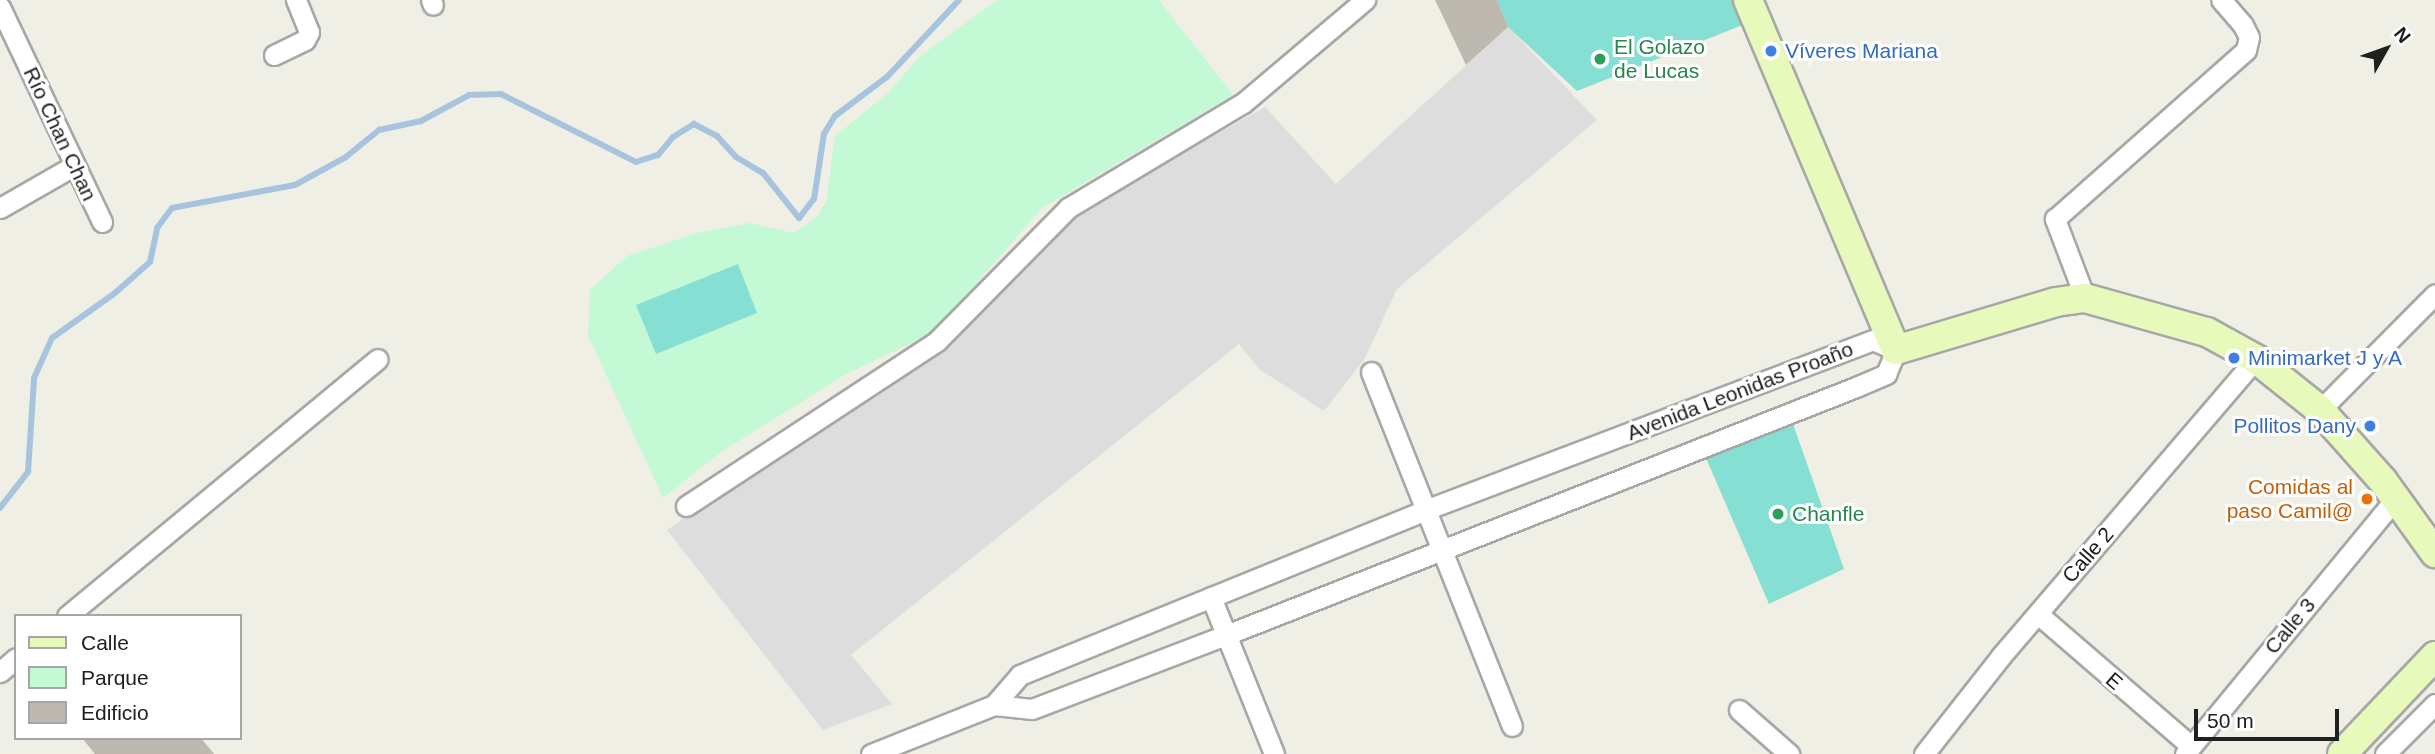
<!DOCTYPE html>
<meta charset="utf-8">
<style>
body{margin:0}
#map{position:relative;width:2435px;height:754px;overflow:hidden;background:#f0efe6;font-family:Helvetica,sans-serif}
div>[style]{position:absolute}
.residential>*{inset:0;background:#dedddd}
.park>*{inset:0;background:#c4f9d5}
.pitch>*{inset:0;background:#85dfd2}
.stream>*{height:6px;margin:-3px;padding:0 3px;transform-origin:3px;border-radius:3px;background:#a7c4de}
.building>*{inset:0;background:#bdb9b0}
.roads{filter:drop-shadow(2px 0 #a7a7a7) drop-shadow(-2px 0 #a7a7a7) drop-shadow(0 2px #a7a7a7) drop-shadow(0 -2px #a7a7a7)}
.street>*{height:19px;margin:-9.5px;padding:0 9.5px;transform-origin:9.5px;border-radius:9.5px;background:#fff}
.secondary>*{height:28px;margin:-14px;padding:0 14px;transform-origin:14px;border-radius:14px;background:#e7f9bb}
.dots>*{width:19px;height:19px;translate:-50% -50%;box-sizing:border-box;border:4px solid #fff;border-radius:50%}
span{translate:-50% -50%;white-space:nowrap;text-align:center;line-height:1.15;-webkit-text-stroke:6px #fff;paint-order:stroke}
.leisure-label{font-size:21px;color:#27864d}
.left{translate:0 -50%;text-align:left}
.shop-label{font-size:21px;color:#366cbe}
.right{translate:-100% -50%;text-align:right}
.street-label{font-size:21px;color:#202020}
.food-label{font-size:21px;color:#c56008}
.legend{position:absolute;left:14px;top:614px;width:228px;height:126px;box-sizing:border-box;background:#fff;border:2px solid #a6a6a6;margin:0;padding:9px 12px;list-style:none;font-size:21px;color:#202020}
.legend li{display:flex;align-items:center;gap:14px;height:35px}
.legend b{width:35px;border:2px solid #a6a6a6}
.north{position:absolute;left:2351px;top:14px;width:70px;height:70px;-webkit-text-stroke:5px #fff;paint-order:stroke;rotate:50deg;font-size:19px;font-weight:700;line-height:28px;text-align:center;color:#202020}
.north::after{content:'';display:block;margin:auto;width:24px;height:32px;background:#202020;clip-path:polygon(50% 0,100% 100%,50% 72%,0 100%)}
.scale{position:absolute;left:2194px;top:709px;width:145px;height:32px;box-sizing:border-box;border:4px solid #202020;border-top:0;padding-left:9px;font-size:21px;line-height:24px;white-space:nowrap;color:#202020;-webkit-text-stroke:5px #fff;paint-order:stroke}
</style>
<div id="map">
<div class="residential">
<div style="clip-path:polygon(1508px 27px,1597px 120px,1397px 289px,1365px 358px,1324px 411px,1259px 369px,1239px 344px,851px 655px,892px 704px,823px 730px,667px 530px,956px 334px,1042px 239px,1077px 213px,1265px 107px,1336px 184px)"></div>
</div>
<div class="park">
<div style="clip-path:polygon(997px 0,1159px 0,1233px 95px,1042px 208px,933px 333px,848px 373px,721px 452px,663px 498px,588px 336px,590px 290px,627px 256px,697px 233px,749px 223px,794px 233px,818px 216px,826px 202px,835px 136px,887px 94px,919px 57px)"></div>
</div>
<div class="pitch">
<div style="clip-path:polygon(1497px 0,1736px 0,1745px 24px,1577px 91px,1508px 27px)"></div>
<div style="clip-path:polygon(738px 264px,757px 313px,656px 354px,636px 305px)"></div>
<div style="clip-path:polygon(1792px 421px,1844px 569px,1769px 604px,1706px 458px)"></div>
</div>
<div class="stream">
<div style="left:0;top:508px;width:46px;rotate:-52.1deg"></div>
<div style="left:28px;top:472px;width:94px;rotate:-86.3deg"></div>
<div style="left:34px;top:378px;width:44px;rotate:-65.8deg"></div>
<div style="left:52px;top:338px;width:77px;rotate:-35.5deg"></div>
<div style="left:115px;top:293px;width:47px;rotate:-41.5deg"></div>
<div style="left:150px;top:262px;width:35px;rotate:-78deg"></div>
<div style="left:157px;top:228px;width:25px;rotate:-53deg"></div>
<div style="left:172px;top:208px;width:125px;rotate:-10.6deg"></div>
<div style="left:295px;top:185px;width:58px;rotate:-28.8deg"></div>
<div style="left:346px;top:157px;width:43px;rotate:-39.3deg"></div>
<div style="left:379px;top:130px;width:43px;rotate:-12.1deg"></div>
<div style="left:421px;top:121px;width:55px;rotate:-28.4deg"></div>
<div style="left:469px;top:95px;width:32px;rotate:-2deg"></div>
<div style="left:501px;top:94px;width:151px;rotate:26.7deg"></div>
<div style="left:636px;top:162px;width:23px;rotate:-18deg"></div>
<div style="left:658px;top:155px;width:23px;rotate:-50deg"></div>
<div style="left:673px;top:137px;width:25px;rotate:-32deg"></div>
<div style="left:694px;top:124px;width:26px;rotate:28deg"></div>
<div style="left:717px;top:136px;width:28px;rotate:48deg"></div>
<div style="left:736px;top:157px;width:31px;rotate:31deg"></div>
<div style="left:763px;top:173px;width:58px;rotate:51.3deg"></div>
<div style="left:799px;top:218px;width:24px;rotate:-52deg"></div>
<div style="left:814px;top:199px;width:66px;rotate:-81.3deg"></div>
<div style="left:824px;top:134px;width:21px;rotate:-59deg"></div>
<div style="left:835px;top:116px;width:65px;rotate:-36.9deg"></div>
<div style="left:887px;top:77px;width:105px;rotate:-46.9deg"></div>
</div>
<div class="building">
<div style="clip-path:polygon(1435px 0,1497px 0,1508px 27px,1466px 65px)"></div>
<div style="clip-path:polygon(82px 738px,201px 738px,214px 754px,95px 754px)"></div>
</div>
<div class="roads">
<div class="street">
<div style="left:431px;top:0;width:5px;rotate:68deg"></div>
<div style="left:0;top:7px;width:238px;rotate:64.6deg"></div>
<div style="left:274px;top:55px;width:34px;rotate:-26deg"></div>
<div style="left:305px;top:40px;width:9px;rotate:-63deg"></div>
<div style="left:309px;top:32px;width:35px;rotate:-112deg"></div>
<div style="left:0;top:208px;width:86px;rotate:-29.8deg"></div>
<div style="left:2085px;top:298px;width:85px;rotate:-110.8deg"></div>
<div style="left:2055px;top:219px;width:255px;rotate:-41.5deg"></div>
<div style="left:2246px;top:50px;width:13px;rotate:-77deg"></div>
<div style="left:2249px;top:37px;width:13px;rotate:-117deg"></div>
<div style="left:2243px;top:25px;width:33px;rotate:-131deg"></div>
<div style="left:1371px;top:372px;width:381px;rotate:68.3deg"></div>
<div style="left:2320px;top:410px;width:163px;rotate:-45.2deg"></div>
<div style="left:686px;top:506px;width:300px;rotate:-33.3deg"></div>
<div style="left:937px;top:341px;width:187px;rotate:-45.4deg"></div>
<div style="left:1068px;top:208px;width:204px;rotate:-31deg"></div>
<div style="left:1243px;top:103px;width:160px;rotate:-40.2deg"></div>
<div style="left:1211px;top:597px;width:169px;rotate:68.1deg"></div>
<div style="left:2038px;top:614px;width:202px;rotate:40.8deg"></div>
<div style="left:67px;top:616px;width:403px;rotate:-39.6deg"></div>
<div style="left:0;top:672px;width:21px;rotate:-41deg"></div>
<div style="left:1739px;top:710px;width:67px;rotate:41.3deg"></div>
<div style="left:871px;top:754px;width:132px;rotate:-21.7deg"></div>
<div style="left:994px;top:705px;width:38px;rotate:6deg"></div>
<div style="left:1032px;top:709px;width:208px;rotate:-20.9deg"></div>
<div style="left:1226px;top:635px;width:677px;rotate:-21.49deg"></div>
<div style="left:1856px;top:387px;width:33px;rotate:-23deg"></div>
<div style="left:1886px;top:374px;width:26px;rotate:-67deg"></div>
<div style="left:1896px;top:350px;width:25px;rotate:-157deg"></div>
<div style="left:1873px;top:340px;width:478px;rotate:159.2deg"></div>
<div style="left:1426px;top:510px;width:438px;rotate:157.9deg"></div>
<div style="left:1020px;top:675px;width:40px;rotate:131deg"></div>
<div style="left:1924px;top:754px;width:125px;rotate:-51.8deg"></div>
<div style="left:2001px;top:656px;width:391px;rotate:-49.4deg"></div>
<div style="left:2185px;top:754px;width:332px;rotate:-50.5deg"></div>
<div style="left:2385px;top:754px;width:71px;rotate:-45deg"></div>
</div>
<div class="secondary">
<div style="left:1748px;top:0;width:380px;rotate:67.1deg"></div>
<div style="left:1896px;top:350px;width:167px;rotate:-16.7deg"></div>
<div style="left:2056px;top:302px;width:29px;rotate:-8deg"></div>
<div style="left:2085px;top:298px;width:127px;rotate:15.6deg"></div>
<div style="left:2207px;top:332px;width:56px;rotate:28.9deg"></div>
<div style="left:2256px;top:359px;width:82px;rotate:38.6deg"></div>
<div style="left:2320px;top:410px;width:95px;rotate:48.4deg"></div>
<div style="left:2383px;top:481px;width:89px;rotate:54.2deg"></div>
<div style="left:2342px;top:754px;width:135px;rotate:-46.5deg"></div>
</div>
</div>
<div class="dots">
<div style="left:1771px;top:51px;background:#3f7fe0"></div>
<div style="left:1600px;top:59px;background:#2e9e5b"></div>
<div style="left:2234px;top:358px;background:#3f7fe0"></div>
<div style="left:2370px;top:426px;background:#3f7fe0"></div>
<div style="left:2367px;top:499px;background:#e8710a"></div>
<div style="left:1778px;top:514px;background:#2e9e5b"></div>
</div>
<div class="leisure-label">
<span class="left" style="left:1614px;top:59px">El Golazo<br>de Lucas</span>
<span class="left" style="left:1792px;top:514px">Chanfle</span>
</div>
<div class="shop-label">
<span class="left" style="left:1785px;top:51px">Víveres Mariana</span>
<span class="left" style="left:2248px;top:358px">Minimarket J y A</span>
<span class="right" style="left:2356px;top:426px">Pollitos Dany</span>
</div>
<div class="street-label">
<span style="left:60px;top:134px;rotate:65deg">Río Chan Chan</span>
<span style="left:1740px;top:391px;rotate:-21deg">Avenida Leonidas Proaño</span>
<span style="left:2088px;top:555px;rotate:-49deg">Calle 2</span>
<span style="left:2290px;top:626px;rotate:-50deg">Calle 3</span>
<span style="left:2114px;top:681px;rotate:41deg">E</span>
</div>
<div class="food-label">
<span class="right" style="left:2353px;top:499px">Comidas al<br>paso Camil@</span>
</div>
<ul class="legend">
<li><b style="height:9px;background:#e7f9bb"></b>Calle</li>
<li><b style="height:19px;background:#c4f9d5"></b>Parque</li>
<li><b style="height:19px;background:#bdb9b0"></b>Edificio</li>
</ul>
<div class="north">N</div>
<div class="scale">50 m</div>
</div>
